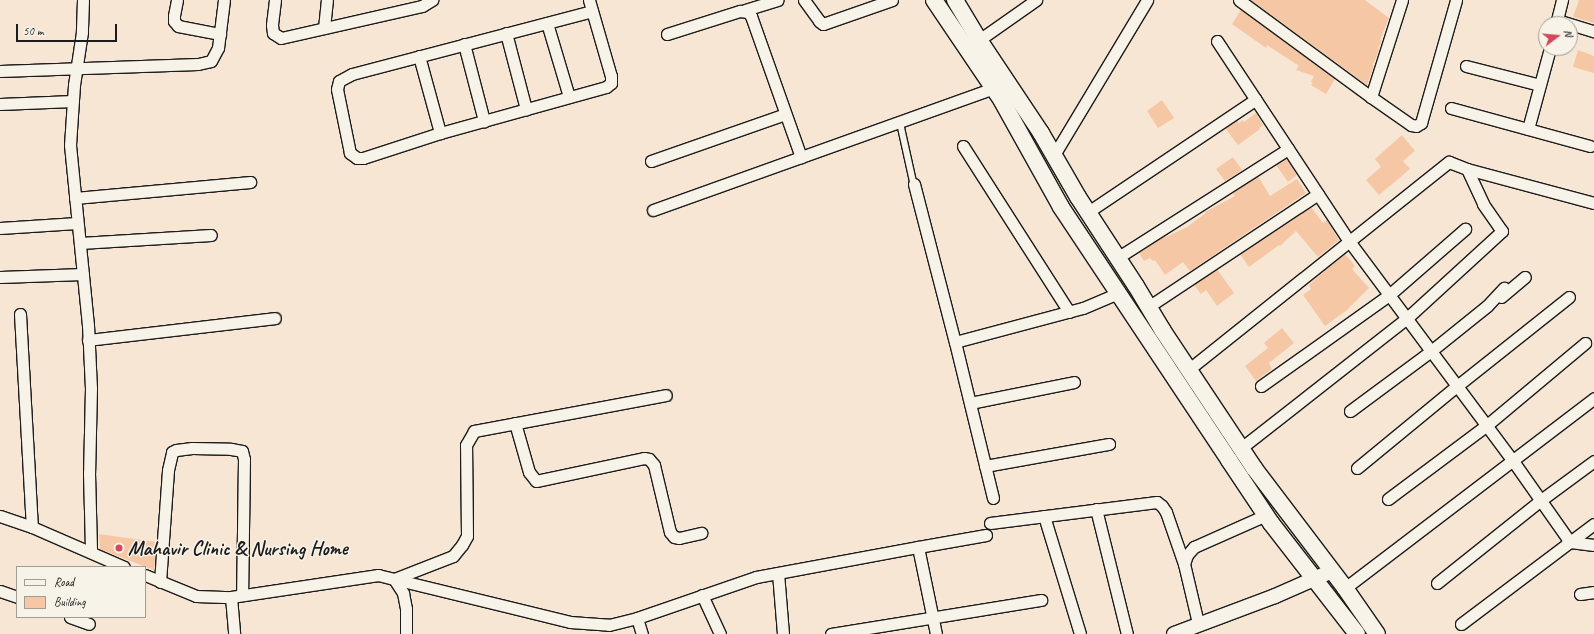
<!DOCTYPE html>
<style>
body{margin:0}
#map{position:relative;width:1594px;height:634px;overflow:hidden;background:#f7e6d4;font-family:Caveat,sans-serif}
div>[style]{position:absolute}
.building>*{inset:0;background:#f6c7a5}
.roads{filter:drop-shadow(1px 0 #1c1c1c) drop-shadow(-1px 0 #1c1c1c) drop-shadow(0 1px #1c1c1c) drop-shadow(0 -1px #1c1c1c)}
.service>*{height:5.5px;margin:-2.75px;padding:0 2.75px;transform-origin:2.75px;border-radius:2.75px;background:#f7f3e8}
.minor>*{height:11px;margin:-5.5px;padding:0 5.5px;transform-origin:5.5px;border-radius:5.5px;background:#f7f3e8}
.tertiary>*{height:14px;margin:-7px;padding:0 7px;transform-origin:7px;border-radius:7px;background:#f7f3e8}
.secondary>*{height:16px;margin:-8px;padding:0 8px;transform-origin:8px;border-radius:8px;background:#f7f3e8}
.dots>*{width:11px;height:11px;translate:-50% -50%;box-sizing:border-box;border:2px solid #f7f3e8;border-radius:50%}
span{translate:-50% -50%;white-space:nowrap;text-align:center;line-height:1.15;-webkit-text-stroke:3px #f7f3e8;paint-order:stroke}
.poi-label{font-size:20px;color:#1c1c1c;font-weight:700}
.left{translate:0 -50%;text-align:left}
.legend{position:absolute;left:16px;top:566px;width:130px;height:52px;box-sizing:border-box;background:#f7f3e8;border:1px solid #9f9d96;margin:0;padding:5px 7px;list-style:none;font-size:12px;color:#1c1c1c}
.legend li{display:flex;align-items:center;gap:8px;height:20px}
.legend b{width:20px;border:1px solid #9f9d96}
.north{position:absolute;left:1538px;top:16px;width:40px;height:40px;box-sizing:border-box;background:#f7f3e8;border:1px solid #9f9d96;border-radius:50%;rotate:74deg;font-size:11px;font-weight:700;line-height:16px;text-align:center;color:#1c1c1c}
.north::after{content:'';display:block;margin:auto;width:14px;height:18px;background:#d1495b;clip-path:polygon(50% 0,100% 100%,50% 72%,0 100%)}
.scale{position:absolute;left:16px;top:24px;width:101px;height:18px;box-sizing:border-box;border:2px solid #1c1c1c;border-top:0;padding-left:5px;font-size:12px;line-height:14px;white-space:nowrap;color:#1c1c1c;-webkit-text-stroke:3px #f7f3e8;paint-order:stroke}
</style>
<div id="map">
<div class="building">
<div style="clip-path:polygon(1251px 0,1365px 0,1389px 18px,1380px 40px,1382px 41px,1378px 48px,1379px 49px,1376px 58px,1372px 65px,1374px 66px,1367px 85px)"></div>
<div style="clip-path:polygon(1579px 0,1594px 0,1594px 23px,1573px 17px)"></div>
<div style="clip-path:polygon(1241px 10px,1335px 79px,1326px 94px,1311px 85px,1313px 83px,1311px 82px,1314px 76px,1296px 70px,1299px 66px,1267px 45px,1266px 48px,1232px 24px)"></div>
<div style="clip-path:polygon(1578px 50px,1594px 56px,1594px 73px,1573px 67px)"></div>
<div style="clip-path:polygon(1162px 100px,1174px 118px,1158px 128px,1147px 111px)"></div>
<div style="clip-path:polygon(1256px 113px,1263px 125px,1259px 128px,1260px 129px,1238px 145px,1225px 128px,1237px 120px,1239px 123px,1243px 120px,1244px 122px)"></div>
<div style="clip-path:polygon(1402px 135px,1415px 151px,1403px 161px,1410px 169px,1379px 195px,1366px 180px,1381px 167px,1375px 159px)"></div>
<div style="clip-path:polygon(1233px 157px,1242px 170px,1225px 181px,1216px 169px)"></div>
<div style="clip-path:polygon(1286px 158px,1297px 175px,1288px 182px,1276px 165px)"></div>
<div style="clip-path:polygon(1258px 176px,1270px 196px,1297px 179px,1306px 193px,1190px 271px,1183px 262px,1165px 275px,1155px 260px,1153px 261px,1150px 258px,1144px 261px,1139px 253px,1164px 236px,1166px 237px,1187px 227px,1206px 213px,1205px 212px,1235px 196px,1233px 193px)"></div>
<div style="clip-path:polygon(1311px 207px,1323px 223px,1327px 220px,1339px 240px,1318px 257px,1296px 231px,1280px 246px,1279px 245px,1249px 267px,1240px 254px)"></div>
<div style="clip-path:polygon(1345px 254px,1355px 266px,1352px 269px,1369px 288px,1347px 310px,1325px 326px,1303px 295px,1311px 289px,1309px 285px,1326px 269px)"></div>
<div style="clip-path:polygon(1217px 269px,1234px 293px,1217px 306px,1206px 290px,1201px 294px,1194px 285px)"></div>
<div style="clip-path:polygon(1282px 328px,1294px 343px,1269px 363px,1272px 369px,1256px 381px,1245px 366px,1268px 348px,1264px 343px)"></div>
<div style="clip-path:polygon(99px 534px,156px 542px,154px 570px,100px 549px)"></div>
</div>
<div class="roads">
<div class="service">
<div style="left:900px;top:121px;width:65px;rotate:77.5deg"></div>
</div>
<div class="minor">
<div style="left:83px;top:0;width:32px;rotate:92deg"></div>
<div style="left:82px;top:32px;width:54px;rotate:98.6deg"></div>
<div style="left:74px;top:85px;width:60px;rotate:93.8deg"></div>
<div style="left:70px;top:145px;width:181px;rotate:84.3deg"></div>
<div style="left:88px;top:325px;width:63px;rotate:87.3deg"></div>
<div style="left:91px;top:388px;width:85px;rotate:91.3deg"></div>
<div style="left:89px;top:473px;width:79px;rotate:88.5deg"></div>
<div style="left:177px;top:0;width:16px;rotate:101deg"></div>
<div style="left:174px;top:16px;width:5px;rotate:90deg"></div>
<div style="left:174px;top:21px;width:6px;rotate:51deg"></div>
<div style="left:178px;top:26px;width:43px;rotate:10.8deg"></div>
<div style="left:275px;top:0;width:25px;rotate:97deg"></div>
<div style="left:272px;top:25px;width:8px;rotate:83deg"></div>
<div style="left:273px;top:33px;width:9px;rotate:32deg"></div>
<div style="left:281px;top:38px;width:145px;rotate:-12.8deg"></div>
<div style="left:422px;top:6px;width:12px;rotate:-31deg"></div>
<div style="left:589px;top:0;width:79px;rotate:73.9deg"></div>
<div style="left:611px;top:76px;width:7px;rotate:90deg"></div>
<div style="left:611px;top:83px;width:6px;rotate:141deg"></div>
<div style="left:606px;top:87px;width:172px;rotate:164.5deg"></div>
<div style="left:440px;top:133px;width:81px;rotate:162deg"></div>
<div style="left:363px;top:158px;width:6px;rotate:180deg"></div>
<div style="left:357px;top:158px;width:9px;rotate:-144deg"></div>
<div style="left:350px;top:153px;width:65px;rotate:-101.5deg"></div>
<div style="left:337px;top:89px;width:8px;rotate:-76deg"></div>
<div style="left:339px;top:81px;width:15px;rotate:-28deg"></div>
<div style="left:352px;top:74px;width:248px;rotate:-14.7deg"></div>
<div style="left:804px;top:0;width:26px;rotate:54deg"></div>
<div style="left:819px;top:21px;width:5px;rotate:37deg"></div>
<div style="left:823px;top:24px;width:73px;rotate:-19.2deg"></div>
<div style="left:1239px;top:0;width:164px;rotate:36.3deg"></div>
<div style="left:1402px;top:0;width:102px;rotate:107.7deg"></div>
<div style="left:1371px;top:97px;width:49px;rotate:35deg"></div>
<div style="left:1411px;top:125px;width:5px;rotate:11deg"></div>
<div style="left:1416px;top:126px;width:6px;rotate:-31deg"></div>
<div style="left:1421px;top:123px;width:128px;rotate:-74.1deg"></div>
<div style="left:745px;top:10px;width:34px;rotate:-17deg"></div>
<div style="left:1557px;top:20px;width:39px;rotate:17deg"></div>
<div style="left:547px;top:23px;width:77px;rotate:73.4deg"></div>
<div style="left:1556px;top:24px;width:25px;rotate:-76deg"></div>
<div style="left:324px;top:28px;width:28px;rotate:-84deg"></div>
<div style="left:506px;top:33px;width:79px;rotate:75.3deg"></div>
<div style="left:667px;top:34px;width:77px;rotate:-17.5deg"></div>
<div style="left:740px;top:11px;width:8px;rotate:7deg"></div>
<div style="left:748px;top:12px;width:5px;rotate:53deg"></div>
<div style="left:751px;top:16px;width:150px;rotate:70.5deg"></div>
<div style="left:979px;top:40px;width:70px;rotate:-35.1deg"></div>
<div style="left:1217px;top:41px;width:240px;rotate:56.6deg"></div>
<div style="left:1349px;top:241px;width:274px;rotate:53.3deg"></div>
<div style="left:1513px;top:461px;width:99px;rotate:54.9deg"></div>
<div style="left:1570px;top:542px;width:30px;rotate:-37deg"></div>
<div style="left:464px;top:44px;width:80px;rotate:75.4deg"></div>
<div style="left:419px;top:56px;width:80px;rotate:74.7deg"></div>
<div style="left:1466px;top:66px;width:76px;rotate:14.4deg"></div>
<div style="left:0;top:71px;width:198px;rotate:-2deg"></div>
<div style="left:198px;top:64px;width:13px;rotate:-13deg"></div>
<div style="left:211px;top:61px;width:15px;rotate:-62deg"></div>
<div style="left:218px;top:48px;width:48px;rotate:-82.9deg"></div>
<div style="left:0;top:104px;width:73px;rotate:-2.4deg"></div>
<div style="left:1451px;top:108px;width:144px;rotate:15.3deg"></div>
<div style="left:1528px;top:129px;width:84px;rotate:-74.8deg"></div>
<div style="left:963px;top:146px;width:197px;rotate:57.4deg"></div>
<div style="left:1054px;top:155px;width:181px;rotate:-59deg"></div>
<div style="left:651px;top:161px;width:142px;rotate:-19.3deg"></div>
<div style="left:1467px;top:169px;width:131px;rotate:15deg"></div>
<div style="left:914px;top:184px;width:163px;rotate:75.5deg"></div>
<div style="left:75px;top:198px;width:176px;rotate:-5.2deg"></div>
<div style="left:653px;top:210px;width:361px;rotate:-19.7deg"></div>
<div style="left:1088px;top:212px;width:202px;rotate:-33.9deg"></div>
<div style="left:0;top:228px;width:77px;rotate:-3.7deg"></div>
<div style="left:80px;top:243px;width:131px;rotate:-3.5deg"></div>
<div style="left:1117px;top:258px;width:203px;rotate:-32.5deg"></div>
<div style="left:0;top:277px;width:83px;rotate:-2.1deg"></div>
<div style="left:1501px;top:297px;width:31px;rotate:-40deg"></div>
<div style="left:1148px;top:307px;width:204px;rotate:-33.6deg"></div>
<div style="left:20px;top:314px;width:213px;rotate:86.8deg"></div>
<div style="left:88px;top:340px;width:188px;rotate:-6.7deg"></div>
<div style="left:1188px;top:370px;width:334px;rotate:-38.6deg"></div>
<div style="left:1449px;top:162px;width:19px;rotate:21deg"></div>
<div style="left:1467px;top:169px;width:38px;rotate:65deg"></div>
<div style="left:1483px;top:204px;width:33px;rotate:55deg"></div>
<div style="left:1502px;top:231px;width:129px;rotate:137.5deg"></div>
<div style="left:1407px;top:318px;width:211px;rotate:141.9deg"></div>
<div style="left:1261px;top:386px;width:157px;rotate:-35.4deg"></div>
<div style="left:1389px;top:295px;width:101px;rotate:-41deg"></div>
<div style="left:970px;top:403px;width:106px;rotate:-11.4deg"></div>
<div style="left:1350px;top:411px;width:101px;rotate:-36.5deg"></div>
<div style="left:1431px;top:351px;width:72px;rotate:-38.8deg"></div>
<div style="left:1487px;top:306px;width:25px;rotate:-47deg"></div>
<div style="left:515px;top:423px;width:51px;rotate:74.1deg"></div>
<div style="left:529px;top:472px;width:11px;rotate:52deg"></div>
<div style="left:536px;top:481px;width:110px;rotate:-12deg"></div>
<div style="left:644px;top:458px;width:5px;rotate:11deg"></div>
<div style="left:649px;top:459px;width:8px;rotate:50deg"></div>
<div style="left:654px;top:465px;width:69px;rotate:76.6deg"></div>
<div style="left:670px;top:532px;width:6px;rotate:51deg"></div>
<div style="left:674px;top:537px;width:5px;rotate:11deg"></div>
<div style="left:679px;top:538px;width:23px;rotate:-13deg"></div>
<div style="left:985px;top:466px;width:126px;rotate:-10.1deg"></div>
<div style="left:1357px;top:468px;width:129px;rotate:-39.4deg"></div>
<div style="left:1457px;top:386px;width:143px;rotate:-38.5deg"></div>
<div style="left:993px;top:498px;width:161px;rotate:-103.7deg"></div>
<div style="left:955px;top:342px;width:132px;rotate:-14.9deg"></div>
<div style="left:1083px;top:308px;width:39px;rotate:-23deg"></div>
<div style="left:1388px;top:499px;width:124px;rotate:-36.8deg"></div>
<div style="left:1487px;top:425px;width:128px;rotate:-39.9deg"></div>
<div style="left:1096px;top:509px;width:129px;rotate:76.1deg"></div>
<div style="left:0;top:516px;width:34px;rotate:19deg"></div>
<div style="left:32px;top:527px;width:100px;rotate:23.5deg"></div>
<div style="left:1044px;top:516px;width:123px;rotate:73deg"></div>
<div style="left:990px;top:523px;width:168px;rotate:-7.2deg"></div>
<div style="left:1157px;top:502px;width:6px;rotate:39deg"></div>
<div style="left:1162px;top:506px;width:7px;rotate:56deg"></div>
<div style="left:1166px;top:512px;width:55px;rotate:70.9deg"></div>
<div style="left:1567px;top:543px;width:3px;rotate:-18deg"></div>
<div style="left:1570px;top:542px;width:24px;rotate:7deg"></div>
<div style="left:778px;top:573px;width:61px;rotate:85.3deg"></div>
<div style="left:145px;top:575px;width:55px;rotate:22.4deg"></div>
<div style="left:196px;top:596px;width:35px;rotate:2deg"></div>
<div style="left:231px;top:597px;width:149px;rotate:-8.5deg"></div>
<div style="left:378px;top:575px;width:16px;rotate:14deg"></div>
<div style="left:394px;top:579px;width:17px;rotate:57deg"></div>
<div style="left:403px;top:593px;width:16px;rotate:79deg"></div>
<div style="left:406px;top:609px;width:25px;rotate:90deg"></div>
<div style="left:394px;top:579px;width:181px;rotate:13.7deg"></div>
<div style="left:570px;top:622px;width:39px;rotate:4deg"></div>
<div style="left:609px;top:625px;width:29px;rotate:-14deg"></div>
<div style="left:637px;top:618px;width:126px;rotate:-19deg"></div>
<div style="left:756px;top:577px;width:165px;rotate:-10.5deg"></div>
<div style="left:394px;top:579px;width:63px;rotate:-21.3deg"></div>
<div style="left:453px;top:556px;width:14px;rotate:-51deg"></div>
<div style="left:462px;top:545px;width:10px;rotate:-61deg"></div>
<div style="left:467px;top:536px;width:91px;rotate:-90.6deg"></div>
<div style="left:466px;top:445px;width:16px;rotate:-60deg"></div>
<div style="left:474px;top:431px;width:195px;rotate:-10.6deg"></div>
<div style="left:160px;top:582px;width:112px;rotate:-85.9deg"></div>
<div style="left:168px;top:470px;width:18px;rotate:-77deg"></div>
<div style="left:172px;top:452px;width:4px;rotate:-27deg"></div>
<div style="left:176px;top:450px;width:16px;rotate:-7deg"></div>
<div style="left:192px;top:448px;width:39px;rotate:1deg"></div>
<div style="left:231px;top:449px;width:11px;rotate:10deg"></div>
<div style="left:242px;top:451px;width:8px;rotate:76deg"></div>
<div style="left:244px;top:459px;width:136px;rotate:90.8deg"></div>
<div style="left:1437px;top:583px;width:133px;rotate:-38.6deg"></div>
<div style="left:1541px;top:500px;width:66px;rotate:-36.3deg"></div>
<div style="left:1345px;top:588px;width:313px;rotate:-37.3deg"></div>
<div style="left:0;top:591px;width:18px;rotate:19deg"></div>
<div style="left:1580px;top:594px;width:14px;rotate:-8deg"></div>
<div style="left:702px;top:595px;width:43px;rotate:65.2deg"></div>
<div style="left:231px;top:597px;width:37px;rotate:85deg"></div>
<div style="left:70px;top:617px;width:20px;rotate:20deg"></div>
<div style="left:637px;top:618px;width:17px;rotate:73deg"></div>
<div style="left:1198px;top:623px;width:61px;rotate:-103.3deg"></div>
<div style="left:1184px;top:564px;width:9px;rotate:-72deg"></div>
<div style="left:1187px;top:555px;width:11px;rotate:-49deg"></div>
<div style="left:1194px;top:547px;width:79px;rotate:-24deg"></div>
<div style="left:1461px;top:624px;width:136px;rotate:-37deg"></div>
<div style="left:831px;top:634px;width:213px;rotate:-9.2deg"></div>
<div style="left:936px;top:634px;width:89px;rotate:-101.7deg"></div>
<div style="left:918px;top:547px;width:69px;rotate:-10deg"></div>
</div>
<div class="tertiary">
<div style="left:1174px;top:634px;width:108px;rotate:-20.6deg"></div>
<div style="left:1275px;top:596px;width:62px;rotate:-23.7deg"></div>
</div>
<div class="secondary">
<div style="left:934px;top:0;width:122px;rotate:56deg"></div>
<div style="left:1002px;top:101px;width:121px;rotate:60.9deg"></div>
<div style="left:1061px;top:207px;width:304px;rotate:56.4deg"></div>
<div style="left:1229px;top:460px;width:76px;rotate:56.3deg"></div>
<div style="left:1271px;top:523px;width:140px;rotate:52.2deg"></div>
<div style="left:955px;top:0;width:47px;rotate:59deg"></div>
<div style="left:979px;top:40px;width:112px;rotate:56.3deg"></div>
<div style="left:1041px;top:133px;width:74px;rotate:60deg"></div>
<div style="left:1078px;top:197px;width:106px;rotate:56.9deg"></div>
<div style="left:1136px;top:286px;width:52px;rotate:59deg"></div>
<div style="left:1163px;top:331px;width:164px;rotate:56.4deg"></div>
<div style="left:1254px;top:468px;width:151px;rotate:52.8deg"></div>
<div style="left:1345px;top:588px;width:56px;rotate:55.2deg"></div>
</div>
</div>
<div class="dots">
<div style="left:119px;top:548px;background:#d1495b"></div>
</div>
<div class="poi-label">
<span class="left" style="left:128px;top:548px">Mahavir Clinic &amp; Nursing Home</span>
</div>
<ul class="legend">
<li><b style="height:5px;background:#f7f3e8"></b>Road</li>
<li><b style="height:11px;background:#f6c7a5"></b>Building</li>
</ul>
<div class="north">N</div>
<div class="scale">50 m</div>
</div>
